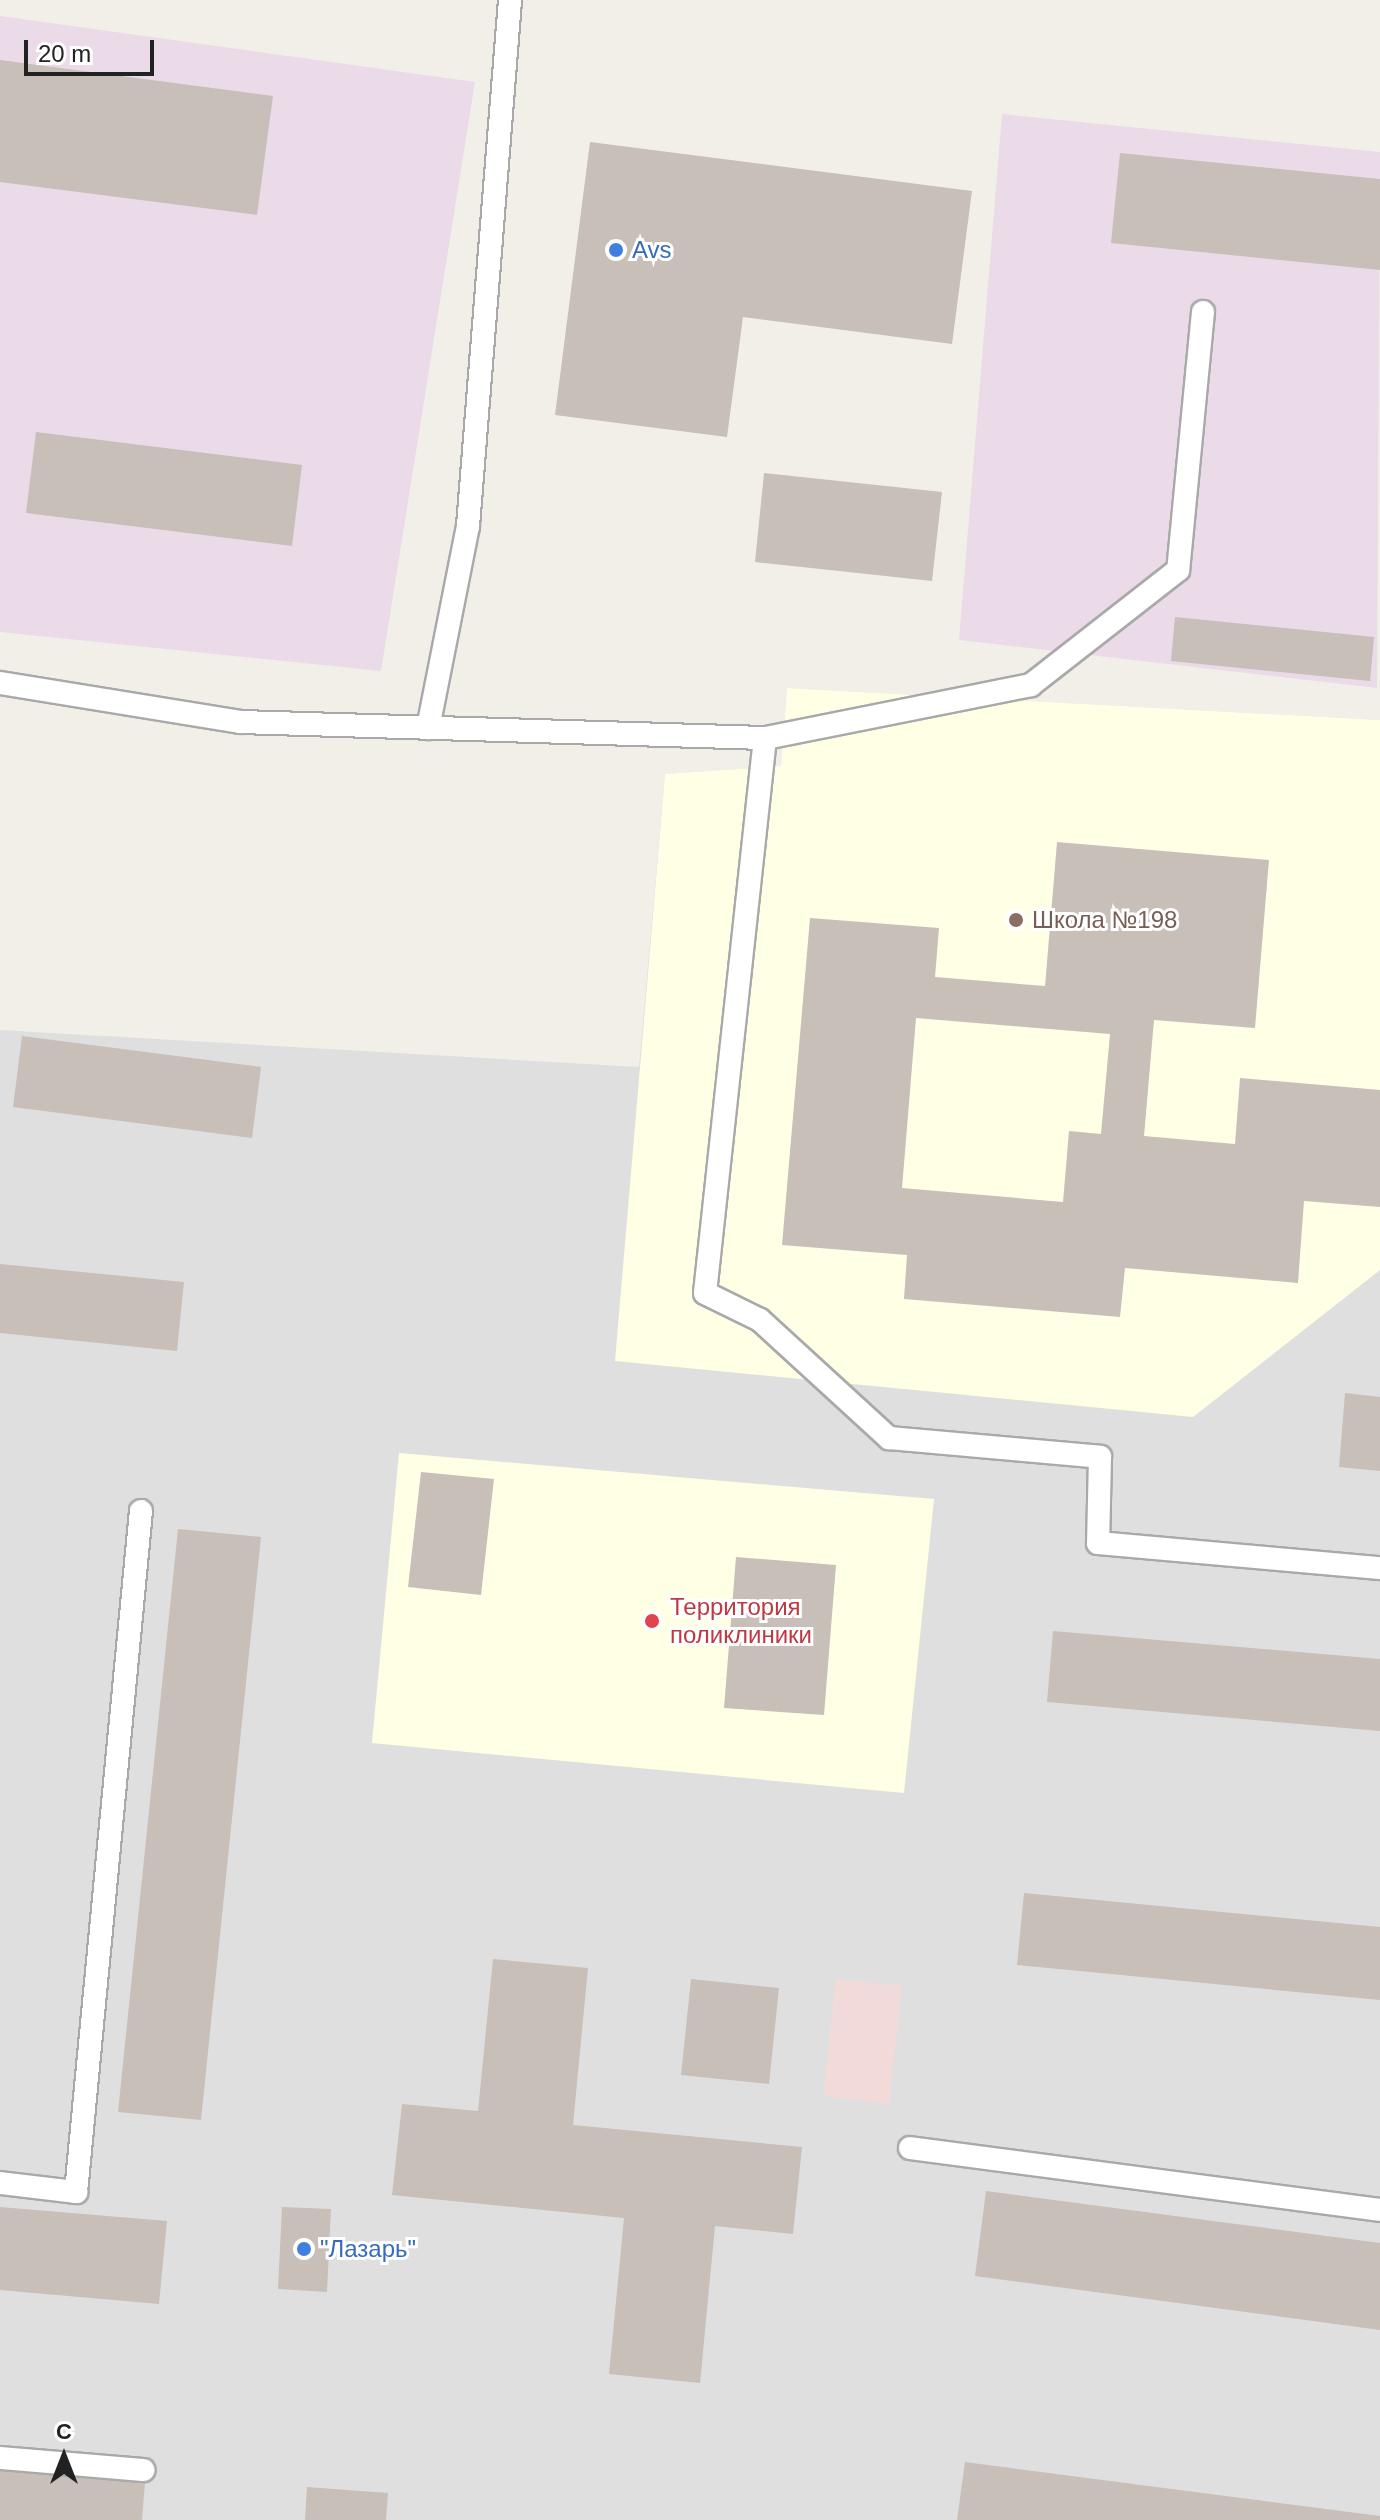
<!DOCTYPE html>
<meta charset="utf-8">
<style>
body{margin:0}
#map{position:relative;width:1380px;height:2520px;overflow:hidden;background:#f2efe9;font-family:Arial,sans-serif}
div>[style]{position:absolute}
.residential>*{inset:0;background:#e0dfdf}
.commercial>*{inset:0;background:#f2dad9}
.industrial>*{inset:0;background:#ebdbe8}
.education>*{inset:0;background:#ffffe5}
.building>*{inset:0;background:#c7bfb8}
.roads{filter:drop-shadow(2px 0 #a9a9a9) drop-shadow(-2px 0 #a9a9a9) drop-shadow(0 2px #a9a9a9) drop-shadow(0 -2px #a9a9a9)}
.service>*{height:22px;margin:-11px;padding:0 11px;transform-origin:11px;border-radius:11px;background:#fff}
.dots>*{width:22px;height:22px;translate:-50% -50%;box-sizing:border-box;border:4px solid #fff;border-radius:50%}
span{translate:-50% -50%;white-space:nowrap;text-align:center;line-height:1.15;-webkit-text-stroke:6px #fff;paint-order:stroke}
.shop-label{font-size:24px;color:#366cbe}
.left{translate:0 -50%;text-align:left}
.education-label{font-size:24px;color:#785e54}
.health-label{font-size:24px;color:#be3a42}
.north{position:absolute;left:24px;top:2416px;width:80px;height:80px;-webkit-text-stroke:6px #fff;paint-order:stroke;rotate:0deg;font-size:22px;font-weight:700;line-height:32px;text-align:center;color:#222}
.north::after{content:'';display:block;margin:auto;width:28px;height:36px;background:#222;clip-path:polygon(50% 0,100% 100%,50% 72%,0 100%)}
.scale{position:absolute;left:24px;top:40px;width:130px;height:36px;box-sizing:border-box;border:4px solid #222;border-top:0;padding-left:10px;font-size:24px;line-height:28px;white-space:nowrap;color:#222;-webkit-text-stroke:6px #fff;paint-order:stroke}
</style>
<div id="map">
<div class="residential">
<div style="clip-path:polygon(787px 688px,1380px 720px,1380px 2520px,0 2520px,0 1030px,639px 1067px,665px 774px,781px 766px)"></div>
</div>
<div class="commercial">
<div style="clip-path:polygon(836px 1979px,902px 1986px,889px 2104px,823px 2096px)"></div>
</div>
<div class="industrial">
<div style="clip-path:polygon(0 16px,475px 82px,381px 671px,0 632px)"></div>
<div style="clip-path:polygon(1002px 114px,1380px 152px,1377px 688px,959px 640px)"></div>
</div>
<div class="education">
<div style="clip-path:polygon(787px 688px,1380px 720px,1380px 1270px,1193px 1417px,615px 1361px,665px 774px,781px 766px)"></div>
<div style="clip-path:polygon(399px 1453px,934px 1499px,904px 1793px,372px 1743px)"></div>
</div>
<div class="building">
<div style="clip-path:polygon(0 60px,273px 96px,257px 215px,0 182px)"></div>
<div style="clip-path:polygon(590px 142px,972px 191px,952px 344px,743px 317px,727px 437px,555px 415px)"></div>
<div style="clip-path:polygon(1120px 153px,1380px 179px,1380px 270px,1111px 243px)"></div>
<div style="clip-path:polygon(36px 432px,302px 465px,292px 546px,26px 513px)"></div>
<div style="clip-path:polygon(764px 473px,942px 492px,932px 581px,755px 562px)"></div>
<div style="clip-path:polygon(1175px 617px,1374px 637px,1370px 681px,1171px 661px)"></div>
<div style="clip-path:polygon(evenodd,1057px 842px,1269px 860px,1255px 1028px,1154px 1020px,1144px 1136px,1235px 1144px,1240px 1078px,1380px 1090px,1380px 1207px,1304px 1201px,1298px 1283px,1125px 1268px,1120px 1317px,904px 1299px,907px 1255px,782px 1245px,810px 918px,939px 928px,935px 977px,1045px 986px,1057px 842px,916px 1018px,1110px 1034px,1101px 1134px,1069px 1131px,1063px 1202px,902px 1188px,916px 1018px)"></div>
<div style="clip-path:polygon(22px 1036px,261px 1067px,252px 1138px,13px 1107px)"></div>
<div style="clip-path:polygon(0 1264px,184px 1282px,177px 1351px,0 1333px)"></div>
<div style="clip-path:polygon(1345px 1393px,1380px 1397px,1380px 1471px,1339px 1467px)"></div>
<div style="clip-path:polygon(421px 1472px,494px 1479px,481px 1595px,408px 1587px)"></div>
<div style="clip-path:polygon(178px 1529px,261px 1537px,201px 2120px,118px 2112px)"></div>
<div style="clip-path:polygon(736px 1557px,836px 1565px,824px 1715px,724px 1708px)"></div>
<div style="clip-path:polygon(1053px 1631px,1380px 1659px,1380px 1731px,1047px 1702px)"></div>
<div style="clip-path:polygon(1024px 1893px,1380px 1927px,1380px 2000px,1017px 1965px)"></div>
<div style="clip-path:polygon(493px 1959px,588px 1968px,573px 2125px,802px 2147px,793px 2234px,715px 2226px,700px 2383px,609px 2374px,624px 2218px,392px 2195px,402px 2104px,478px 2111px)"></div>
<div style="clip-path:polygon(691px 1979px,779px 1988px,769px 2084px,681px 2075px)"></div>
<div style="clip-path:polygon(986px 2191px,1380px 2243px,1380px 2330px,975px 2276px)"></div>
<div style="clip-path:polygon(0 2207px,167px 2221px,159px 2304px,0 2290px)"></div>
<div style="clip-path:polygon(282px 2207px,331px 2209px,327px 2292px,278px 2289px)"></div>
<div style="clip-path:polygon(965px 2462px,1380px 2516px,1380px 2520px,957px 2520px)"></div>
<div style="clip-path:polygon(0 2470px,145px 2482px,142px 2520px,0 2520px)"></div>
<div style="clip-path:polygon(307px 2487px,388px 2493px,386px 2520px,305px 2520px)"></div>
</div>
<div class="roads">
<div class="service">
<div style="left:1203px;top:312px;width:259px;rotate:95.5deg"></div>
<div style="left:1178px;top:570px;width:187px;rotate:142deg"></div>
<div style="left:1031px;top:685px;width:271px;rotate:168.7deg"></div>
<div style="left:765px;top:738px;width:558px;rotate:96.17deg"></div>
<div style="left:705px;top:1293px;width:61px;rotate:26.1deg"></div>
<div style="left:760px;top:1320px;width:175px;rotate:42.5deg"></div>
<div style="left:889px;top:1438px;width:212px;rotate:5.1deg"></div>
<div style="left:1100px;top:1457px;width:86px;rotate:91.3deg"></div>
<div style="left:1098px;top:1543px;width:283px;rotate:5.1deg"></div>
<div style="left:0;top:683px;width:243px;rotate:9.2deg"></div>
<div style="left:240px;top:722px;width:525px;rotate:1.75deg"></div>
<div style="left:428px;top:728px;width:206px;rotate:-78.8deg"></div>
<div style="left:468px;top:526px;width:528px;rotate:-85.43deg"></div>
<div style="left:910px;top:2148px;width:474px;rotate:7.5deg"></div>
<div style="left:0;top:2183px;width:77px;rotate:6.8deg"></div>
<div style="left:76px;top:2192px;width:684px;rotate:-84.55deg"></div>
<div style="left:0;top:2458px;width:144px;rotate:4.8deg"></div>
</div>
</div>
<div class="dots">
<div style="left:616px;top:250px;background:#3f7fe0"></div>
<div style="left:1016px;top:920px;background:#8d6e63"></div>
<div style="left:652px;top:1621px;background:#e0444e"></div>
<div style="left:304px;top:2249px;background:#3f7fe0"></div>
</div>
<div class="shop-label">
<span class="left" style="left:632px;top:250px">Avs</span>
<span class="left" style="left:320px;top:2249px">"Лазарь"</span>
</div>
<div class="education-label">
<span class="left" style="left:1032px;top:920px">Школа №198</span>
</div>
<div class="health-label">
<span class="left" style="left:670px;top:1621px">Территория<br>поликлиники</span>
</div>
<div class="north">С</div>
<div class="scale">20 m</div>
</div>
